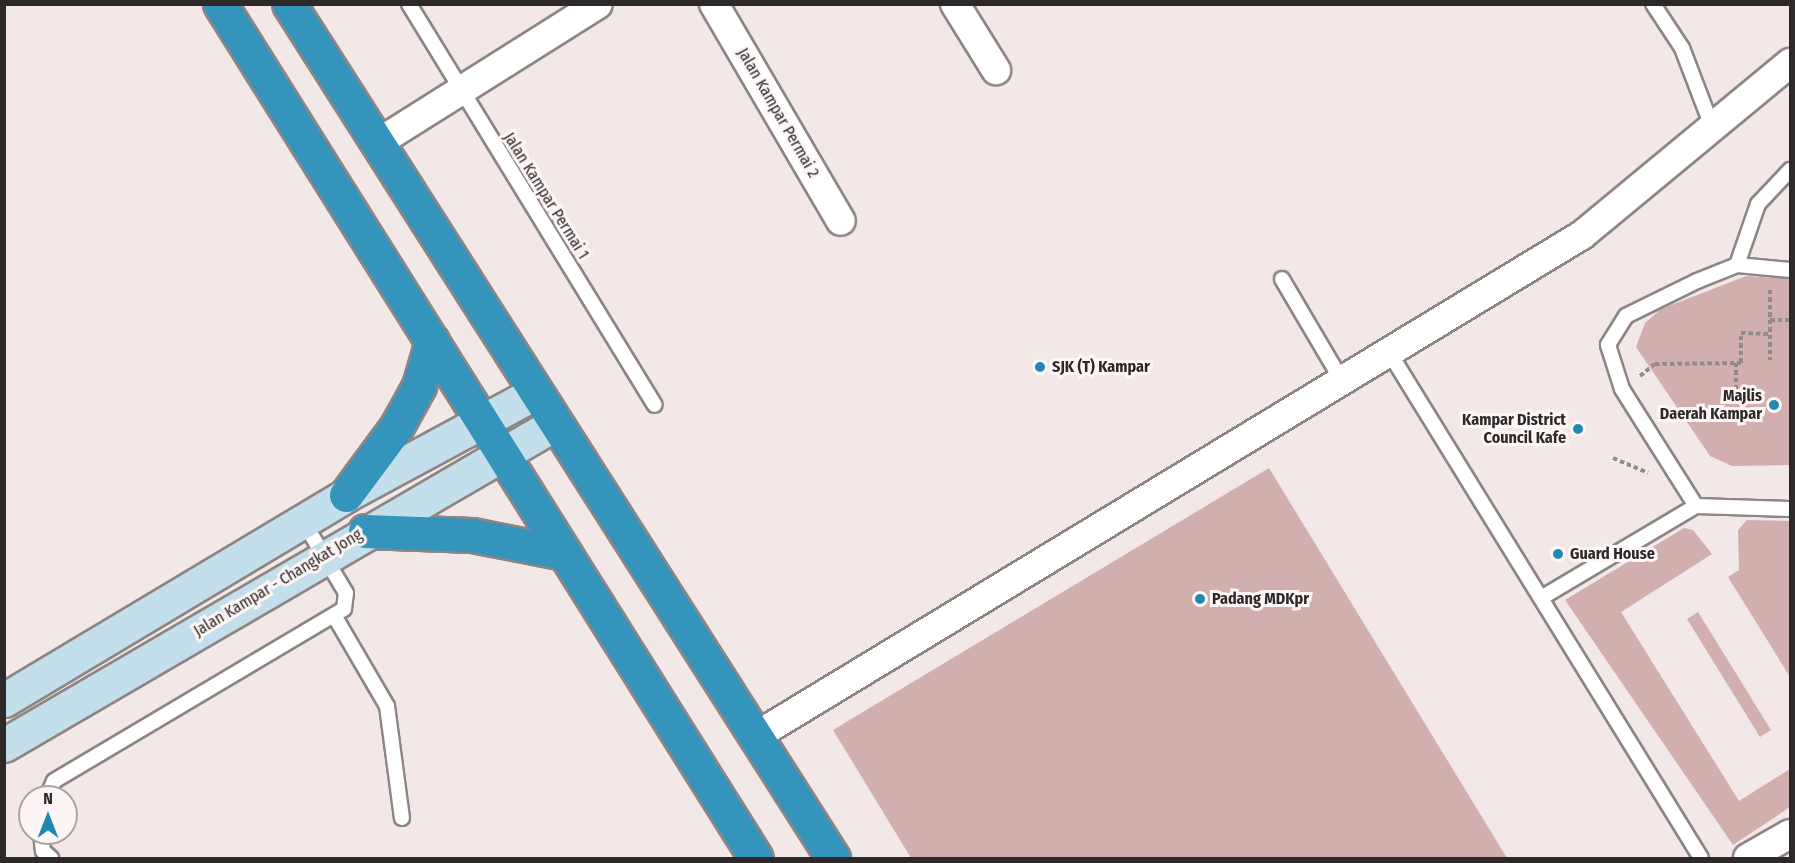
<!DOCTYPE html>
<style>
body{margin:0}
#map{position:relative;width:1795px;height:863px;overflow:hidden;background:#f2e8e8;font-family:"Fira Sans Condensed",sans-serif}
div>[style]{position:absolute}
.green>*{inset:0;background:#d2afaf}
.path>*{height:4px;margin-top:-2px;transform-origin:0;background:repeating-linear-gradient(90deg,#928b8b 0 4.5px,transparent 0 7.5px)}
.roads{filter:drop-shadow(2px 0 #8e8585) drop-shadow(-2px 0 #8e8585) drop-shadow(0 2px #8e8585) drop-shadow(0 -2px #8e8585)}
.lane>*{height:14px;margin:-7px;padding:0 7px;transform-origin:7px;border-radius:7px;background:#fff}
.street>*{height:28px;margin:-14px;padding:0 14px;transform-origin:14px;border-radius:14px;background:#fff}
.secondary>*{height:33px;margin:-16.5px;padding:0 16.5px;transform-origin:16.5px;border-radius:16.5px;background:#c2dfeb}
.highway>*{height:33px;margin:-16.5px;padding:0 16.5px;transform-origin:16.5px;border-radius:16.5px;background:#3594bc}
.dots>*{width:16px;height:16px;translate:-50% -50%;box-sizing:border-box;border:3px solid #fef6f6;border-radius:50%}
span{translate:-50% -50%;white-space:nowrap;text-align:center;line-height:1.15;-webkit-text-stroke:6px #fef6f6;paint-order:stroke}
.street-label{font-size:16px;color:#2d2929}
.poi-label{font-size:16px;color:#2d2929;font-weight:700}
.left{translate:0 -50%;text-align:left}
.right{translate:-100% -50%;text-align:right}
.frame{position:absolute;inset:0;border:6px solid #2d2929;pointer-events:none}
.north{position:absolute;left:18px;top:785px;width:60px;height:60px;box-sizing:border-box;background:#fef6f6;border:2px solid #aaa4a4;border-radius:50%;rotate:0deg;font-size:16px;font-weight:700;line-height:24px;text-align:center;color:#2d2929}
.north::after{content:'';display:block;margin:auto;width:21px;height:27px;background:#2089b1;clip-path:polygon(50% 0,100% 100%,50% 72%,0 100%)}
</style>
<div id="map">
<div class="green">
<div style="clip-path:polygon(1746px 276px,1790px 279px,1790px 465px,1732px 466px,1710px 456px,1636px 347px,1645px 323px,1661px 309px)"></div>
<div style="clip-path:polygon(1269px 468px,1507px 858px,911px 858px,833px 730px)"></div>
<div style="clip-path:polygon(1747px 520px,1790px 521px,1790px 677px,1728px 577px,1739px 570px,1738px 530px)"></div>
<div style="clip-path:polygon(1684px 528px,1693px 530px,1712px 554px,1621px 612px,1739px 801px,1790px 769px,1790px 807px,1733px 845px,1565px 600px)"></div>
<div style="clip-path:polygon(1698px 612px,1771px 730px,1760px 737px,1687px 619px)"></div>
</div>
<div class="path">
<div style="left:1770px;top:290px;width:70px;rotate:90deg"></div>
<div style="left:1770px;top:320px;width:20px"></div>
<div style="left:1640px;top:376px;width:19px;rotate:-39deg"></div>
<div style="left:1655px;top:364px;width:86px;rotate:-0.7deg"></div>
<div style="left:1741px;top:363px;width:30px;rotate:-90deg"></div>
<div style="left:1741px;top:333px;width:29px;rotate:2deg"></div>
<div style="left:1730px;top:397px;width:6px"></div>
<div style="left:1736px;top:397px;width:34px;rotate:-90deg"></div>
<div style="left:1613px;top:458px;width:38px;rotate:23deg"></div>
</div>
<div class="roads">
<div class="lane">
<div style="left:409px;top:4px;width:470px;rotate:58.5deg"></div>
<div style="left:1653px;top:4px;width:53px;rotate:56.6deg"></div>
<div style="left:1682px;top:48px;width:87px;rotate:69.1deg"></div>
<div style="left:1737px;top:265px;width:65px;rotate:-71deg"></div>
<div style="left:1758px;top:204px;width:47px;rotate:-46.7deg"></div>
<div style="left:1790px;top:270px;width:53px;rotate:-174.6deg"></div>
<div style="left:1737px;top:265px;width:43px;rotate:158.2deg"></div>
<div style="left:1697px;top:281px;width:79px;rotate:153.8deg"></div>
<div style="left:1626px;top:316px;width:34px;rotate:122deg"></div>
<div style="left:1608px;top:345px;width:46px;rotate:72.3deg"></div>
<div style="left:1622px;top:389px;width:138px;rotate:57.7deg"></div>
<div style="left:1696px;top:506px;width:94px;rotate:1.8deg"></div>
<div style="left:1282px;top:279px;width:118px;rotate:59.5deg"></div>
<div style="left:1389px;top:352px;width:594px;rotate:58.34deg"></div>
<div style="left:1541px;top:598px;width:180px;rotate:-30.7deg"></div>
<div style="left:335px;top:617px;width:103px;rotate:59.7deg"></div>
<div style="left:387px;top:706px;width:113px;rotate:82.4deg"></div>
<div style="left:47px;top:797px;width:17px;rotate:-66deg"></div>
<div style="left:54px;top:781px;width:337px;rotate:-30.7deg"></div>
<div style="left:344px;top:609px;width:16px;rotate:-83deg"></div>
<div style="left:346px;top:593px;width:84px;rotate:-120.8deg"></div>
<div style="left:41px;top:833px;width:18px;rotate:84deg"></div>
<div style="left:43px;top:851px;width:11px;rotate:41deg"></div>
</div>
<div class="street">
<div style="left:714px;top:4px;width:251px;rotate:59.7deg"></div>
<div style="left:955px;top:4px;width:78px;rotate:58.2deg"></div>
<div style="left:376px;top:144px;width:262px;rotate:-32.2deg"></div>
<div style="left:756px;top:736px;width:966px;rotate:-31.24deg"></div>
<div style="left:1582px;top:235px;width:270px;rotate:-39.6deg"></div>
<div style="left:1748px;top:858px;width:48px;rotate:-29.7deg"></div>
</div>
<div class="secondary">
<div style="left:4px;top:700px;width:399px;rotate:-30.9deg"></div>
<div style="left:346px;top:495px;width:213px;rotate:-28.4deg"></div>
<div style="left:4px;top:745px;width:635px;rotate:-30.24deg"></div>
</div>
<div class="highway">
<div style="left:220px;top:4px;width:1008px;rotate:57.89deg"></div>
<div style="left:289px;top:4px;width:1013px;rotate:57.5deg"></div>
<div style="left:346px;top:495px;width:86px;rotate:-53.5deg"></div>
<div style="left:397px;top:426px;width:46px;rotate:-61.2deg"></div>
<div style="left:419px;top:386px;width:47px;rotate:-73.9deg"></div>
<div style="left:365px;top:531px;width:107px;rotate:2.1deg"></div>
<div style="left:472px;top:535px;width:94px;rotate:11.1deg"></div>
</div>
</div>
<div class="dots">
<div style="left:1040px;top:367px;background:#2089b1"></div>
<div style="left:1774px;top:405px;background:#2089b1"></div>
<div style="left:1578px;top:429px;background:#2089b1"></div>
<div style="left:1558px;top:554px;background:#2089b1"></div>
<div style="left:1200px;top:599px;background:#2089b1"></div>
</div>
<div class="street-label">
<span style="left:778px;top:113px;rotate:60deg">Jalan Kampar Permai 2</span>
<span style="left:546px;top:196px;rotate:58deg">Jalan Kampar Permai 1</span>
<span style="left:278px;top:583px;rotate:-31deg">Jalan Kampar - Changkat Jong</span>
</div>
<div class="poi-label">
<span class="left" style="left:1052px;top:367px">SJK (T) Kampar</span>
<span class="right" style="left:1762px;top:405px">Majlis<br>Daerah Kampar</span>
<span class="right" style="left:1566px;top:429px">Kampar District<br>Council Kafe</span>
<span class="left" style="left:1570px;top:554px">Guard House</span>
<span class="left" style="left:1212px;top:599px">Padang MDKpr</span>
</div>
<div class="frame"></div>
<div class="north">N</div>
</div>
